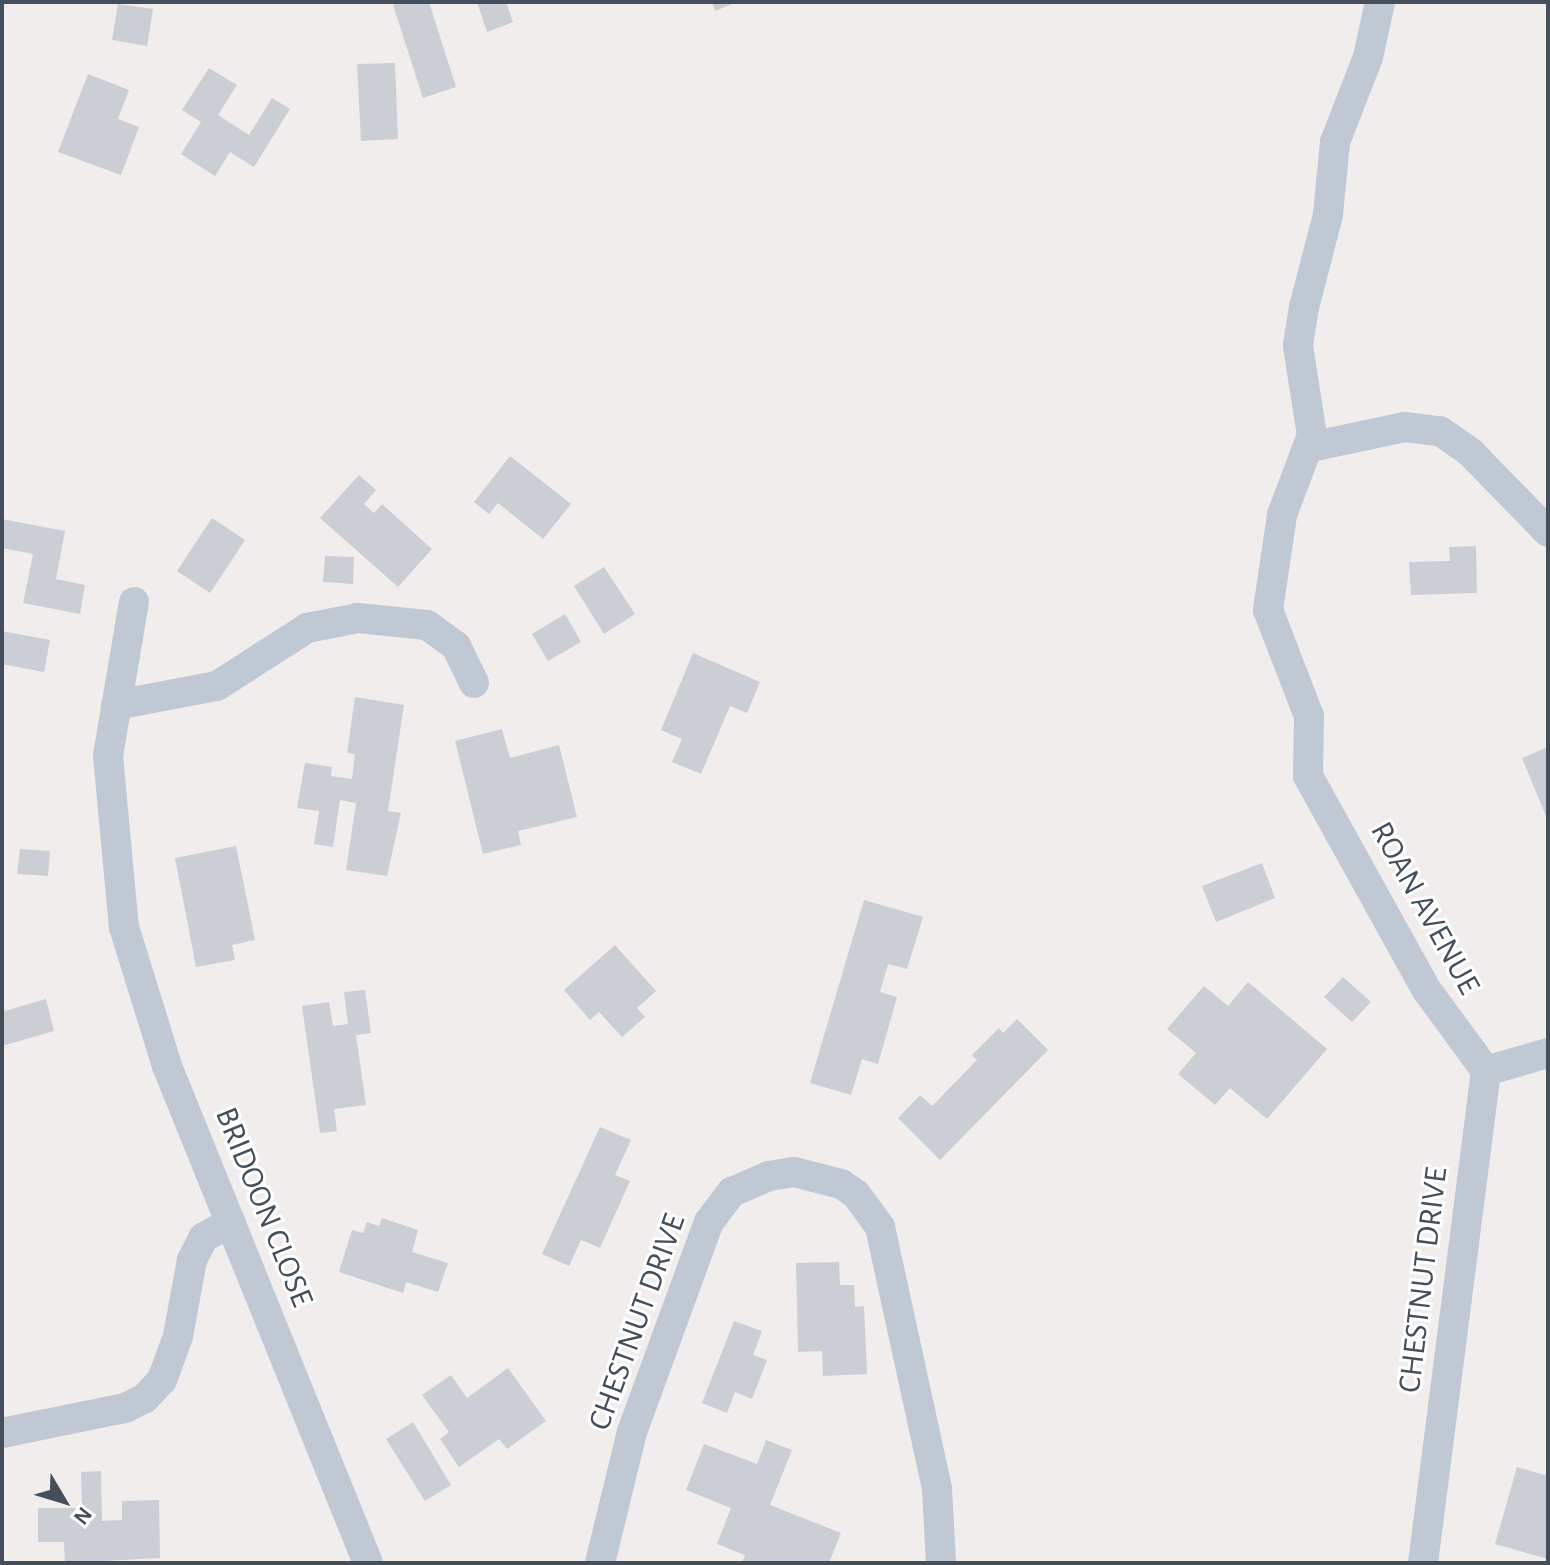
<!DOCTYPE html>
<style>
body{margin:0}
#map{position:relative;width:1550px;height:1565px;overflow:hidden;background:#f0edec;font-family:"Alegreya Sans",sans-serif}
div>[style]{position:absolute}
.building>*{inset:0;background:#cbced5}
.minor>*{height:30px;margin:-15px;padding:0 15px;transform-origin:15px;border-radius:15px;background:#bfc8d3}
span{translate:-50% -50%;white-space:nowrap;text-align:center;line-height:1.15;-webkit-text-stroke:6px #fff;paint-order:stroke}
.street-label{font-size:32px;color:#444f5b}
.frame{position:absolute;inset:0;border:4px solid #444f5b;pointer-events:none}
.north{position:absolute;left:24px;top:1461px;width:80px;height:80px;-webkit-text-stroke:6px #fff;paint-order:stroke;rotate:128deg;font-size:22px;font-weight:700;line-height:32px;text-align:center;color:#444f5b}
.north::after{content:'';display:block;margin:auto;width:28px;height:36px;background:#444f5b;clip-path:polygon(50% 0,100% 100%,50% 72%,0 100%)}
</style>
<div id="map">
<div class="building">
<div style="clip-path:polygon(404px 2px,429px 2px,456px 87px,423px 98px,393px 5px)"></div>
<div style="clip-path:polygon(477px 2px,506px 2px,513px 22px,487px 32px)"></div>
<div style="clip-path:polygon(712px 2px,737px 2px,715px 11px)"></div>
<div style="clip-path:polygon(118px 4px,153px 9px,147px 46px,112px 40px)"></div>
<div style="clip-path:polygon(395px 63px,398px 139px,361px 141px,357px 64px)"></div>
<div style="clip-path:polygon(209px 68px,237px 85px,218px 115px,249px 135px,272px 98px,290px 109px,254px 167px,230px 152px,215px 176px,181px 154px,201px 122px,182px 110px)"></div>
<div style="clip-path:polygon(88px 74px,129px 90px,118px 119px,139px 127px,121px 175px,58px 152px)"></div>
<div style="clip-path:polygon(510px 456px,571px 504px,543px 539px,498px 503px,489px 514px,474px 502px)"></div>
<div style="clip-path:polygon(359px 475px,376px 490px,364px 504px,374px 513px,382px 504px,432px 549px,398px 587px,320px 518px)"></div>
<div style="clip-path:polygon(212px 518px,245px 540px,210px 593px,177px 571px)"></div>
<div style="clip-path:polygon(2px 519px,65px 531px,56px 579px,85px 585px,80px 614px,23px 603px,33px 554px,2px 548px)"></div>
<div style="clip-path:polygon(1476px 546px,1477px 593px,1411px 595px,1409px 562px,1450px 561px,1449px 547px)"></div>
<div style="clip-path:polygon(325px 556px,354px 557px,353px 584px,323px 582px)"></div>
<div style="clip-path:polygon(604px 567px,635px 614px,604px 634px,574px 586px)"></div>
<div style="clip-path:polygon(565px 614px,581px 642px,548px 661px,532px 634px)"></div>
<div style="clip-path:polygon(2px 631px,50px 640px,44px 672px,2px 664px)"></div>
<div style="clip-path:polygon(693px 653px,760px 682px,747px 713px,730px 706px,701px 774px,672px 762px,682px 739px,661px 730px)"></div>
<div style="clip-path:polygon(355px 697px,404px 705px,388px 811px,401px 813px,387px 876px,346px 870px,356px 803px,340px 800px,333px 847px,314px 844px,319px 811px,297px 808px,305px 763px,332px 767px,331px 776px,352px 779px,355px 754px,347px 753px)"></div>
<div style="clip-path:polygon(502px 729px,510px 758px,559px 745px,577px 817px,518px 831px,521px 845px,483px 854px,455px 741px)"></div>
<div style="clip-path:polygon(1548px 747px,1548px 821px,1522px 758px)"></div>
<div style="clip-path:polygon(236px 846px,255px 940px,232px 945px,235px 960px,196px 967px,175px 858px)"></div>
<div style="clip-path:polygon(20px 849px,50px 851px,48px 876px,17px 874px)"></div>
<div style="clip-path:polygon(1262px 863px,1275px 898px,1216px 922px,1202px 886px)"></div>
<div style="clip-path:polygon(864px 900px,923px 917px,907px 969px,888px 964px,880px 992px,897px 997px,878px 1064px,862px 1059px,851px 1095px,810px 1083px)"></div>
<div style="clip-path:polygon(615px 945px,656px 991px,637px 1008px,645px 1017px,622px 1037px,599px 1012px,590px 1020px,564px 990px)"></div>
<div style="clip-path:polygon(1343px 977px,1371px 1002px,1352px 1022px,1324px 997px)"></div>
<div style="clip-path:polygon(1248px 982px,1327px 1049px,1267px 1119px,1230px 1088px,1215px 1105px,1178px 1074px,1196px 1053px,1167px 1029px,1204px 986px,1228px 1006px)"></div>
<div style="clip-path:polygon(365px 990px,371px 1033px,356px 1035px,366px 1105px,334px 1109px,337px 1131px,320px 1133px,302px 1006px,329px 1002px,333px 1026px,348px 1024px,344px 992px)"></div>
<div style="clip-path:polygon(46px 999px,54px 1031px,2px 1046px,2px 1004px,5px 1011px)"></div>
<div style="clip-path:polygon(1017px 1019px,1048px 1050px,940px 1160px,898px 1118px,920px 1095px,932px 1106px,977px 1060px,972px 1055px,999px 1028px,1003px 1033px)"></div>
<div style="clip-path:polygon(600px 1127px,631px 1140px,615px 1175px,630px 1181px,600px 1248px,581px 1240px,569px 1266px,542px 1254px)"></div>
<div style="clip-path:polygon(382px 1218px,418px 1230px,412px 1252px,448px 1263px,438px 1292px,406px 1282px,403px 1293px,339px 1272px,352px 1230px,363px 1233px,367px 1222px,379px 1226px)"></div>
<div style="clip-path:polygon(839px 1262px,840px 1285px,854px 1285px,855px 1307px,864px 1306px,867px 1374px,823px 1376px,822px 1351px,798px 1352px,796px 1263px)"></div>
<div style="clip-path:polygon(734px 1321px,762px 1331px,753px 1355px,767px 1360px,752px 1399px,735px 1392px,727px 1413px,702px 1403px)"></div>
<div style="clip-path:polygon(508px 1368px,546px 1421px,507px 1449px,499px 1439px,459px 1467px,440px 1439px,449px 1432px,422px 1395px,451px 1375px,467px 1398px)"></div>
<div style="clip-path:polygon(413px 1422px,451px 1485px,425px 1501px,386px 1439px)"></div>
<div style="clip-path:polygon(766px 1440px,792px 1450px,770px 1505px,841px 1533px,829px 1563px,742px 1563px,745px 1555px,717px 1544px,731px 1508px,686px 1490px,704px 1444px,757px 1464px)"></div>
<div style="clip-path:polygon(1517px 1467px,1548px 1476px,1548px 1559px,1495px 1544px)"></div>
<div style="clip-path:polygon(101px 1471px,102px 1521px,122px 1520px,122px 1501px,159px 1500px,160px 1558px,65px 1563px,64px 1542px,38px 1542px,38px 1508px,82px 1508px,81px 1472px)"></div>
</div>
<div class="minor">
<div style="left:1380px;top:2px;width:56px;rotate:102.3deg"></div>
<div style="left:1368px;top:57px;width:91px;rotate:111.2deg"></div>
<div style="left:1335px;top:142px;width:73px;rotate:95.5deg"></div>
<div style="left:1328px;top:215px;width:95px;rotate:104.6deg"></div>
<div style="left:1304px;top:307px;width:39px;rotate:99deg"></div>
<div style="left:1298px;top:346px;width:90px;rotate:81.1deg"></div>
<div style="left:1312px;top:435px;width:85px;rotate:110.6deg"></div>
<div style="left:1282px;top:515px;width:96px;rotate:98.4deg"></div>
<div style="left:1268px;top:610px;width:114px;rotate:68.9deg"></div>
<div style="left:1309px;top:716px;width:60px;rotate:91deg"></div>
<div style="left:1308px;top:776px;width:244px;rotate:61deg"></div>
<div style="left:1426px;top:989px;width:102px;rotate:53.8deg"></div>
<div style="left:1310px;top:447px;width:97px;rotate:-11.9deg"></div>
<div style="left:1405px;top:427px;width:35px;rotate:7deg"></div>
<div style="left:1440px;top:431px;width:38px;rotate:35deg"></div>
<div style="left:1471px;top:453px;width:110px;rotate:45.7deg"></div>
<div style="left:134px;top:602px;width:156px;rotate:99.6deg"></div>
<div style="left:108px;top:756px;width:172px;rotate:84.7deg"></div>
<div style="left:124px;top:927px;width:145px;rotate:72.8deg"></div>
<div style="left:167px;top:1066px;width:536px;rotate:67.98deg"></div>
<div style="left:116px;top:705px;width:103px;rotate:-10.7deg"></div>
<div style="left:217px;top:686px;width:107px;rotate:-32.8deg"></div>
<div style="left:307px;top:628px;width:52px;rotate:-11.1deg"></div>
<div style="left:358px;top:618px;width:69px;rotate:5.8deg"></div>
<div style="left:427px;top:625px;width:36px;rotate:36deg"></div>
<div style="left:456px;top:646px;width:41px;rotate:64.1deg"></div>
<div style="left:2px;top:1433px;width:126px;rotate:-11.5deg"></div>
<div style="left:125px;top:1408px;width:22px;rotate:-27deg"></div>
<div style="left:145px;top:1398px;width:25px;rotate:-47deg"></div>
<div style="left:162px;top:1380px;width:47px;rotate:-70deg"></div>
<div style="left:178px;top:1336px;width:77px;rotate:-79.6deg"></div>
<div style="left:192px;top:1260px;width:25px;rotate:-63deg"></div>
<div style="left:203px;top:1238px;width:32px;rotate:-30deg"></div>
<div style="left:600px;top:1563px;width:135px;rotate:-76.3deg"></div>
<div style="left:632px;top:1432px;width:224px;rotate:-69.9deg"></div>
<div style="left:709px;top:1222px;width:38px;rotate:-53deg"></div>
<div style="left:732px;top:1192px;width:40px;rotate:-23.4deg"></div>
<div style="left:769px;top:1176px;width:25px;rotate:-9deg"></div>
<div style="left:794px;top:1172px;width:49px;rotate:14.3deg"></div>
<div style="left:841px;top:1184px;width:18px;rotate:34deg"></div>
<div style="left:856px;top:1194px;width:41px;rotate:54deg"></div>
<div style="left:880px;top:1227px;width:268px;rotate:77.7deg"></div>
<div style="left:937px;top:1489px;width:74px;rotate:86.9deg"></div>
<div style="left:1423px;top:1563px;width:496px;rotate:-82.7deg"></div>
<div style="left:1486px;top:1071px;width:65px;rotate:-16.2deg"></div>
</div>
<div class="street-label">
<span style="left:1425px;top:908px;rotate:61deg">ROAN AVENUE</span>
<span style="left:264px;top:1207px;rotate:68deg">BRIDOON CLOSE</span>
<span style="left:1423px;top:1280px;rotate:-83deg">CHESTNUT DRIVE</span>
<span style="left:637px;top:1322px;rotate:-70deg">CHESTNUT DRIVE</span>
</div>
<div class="frame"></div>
<div class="north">N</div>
</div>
